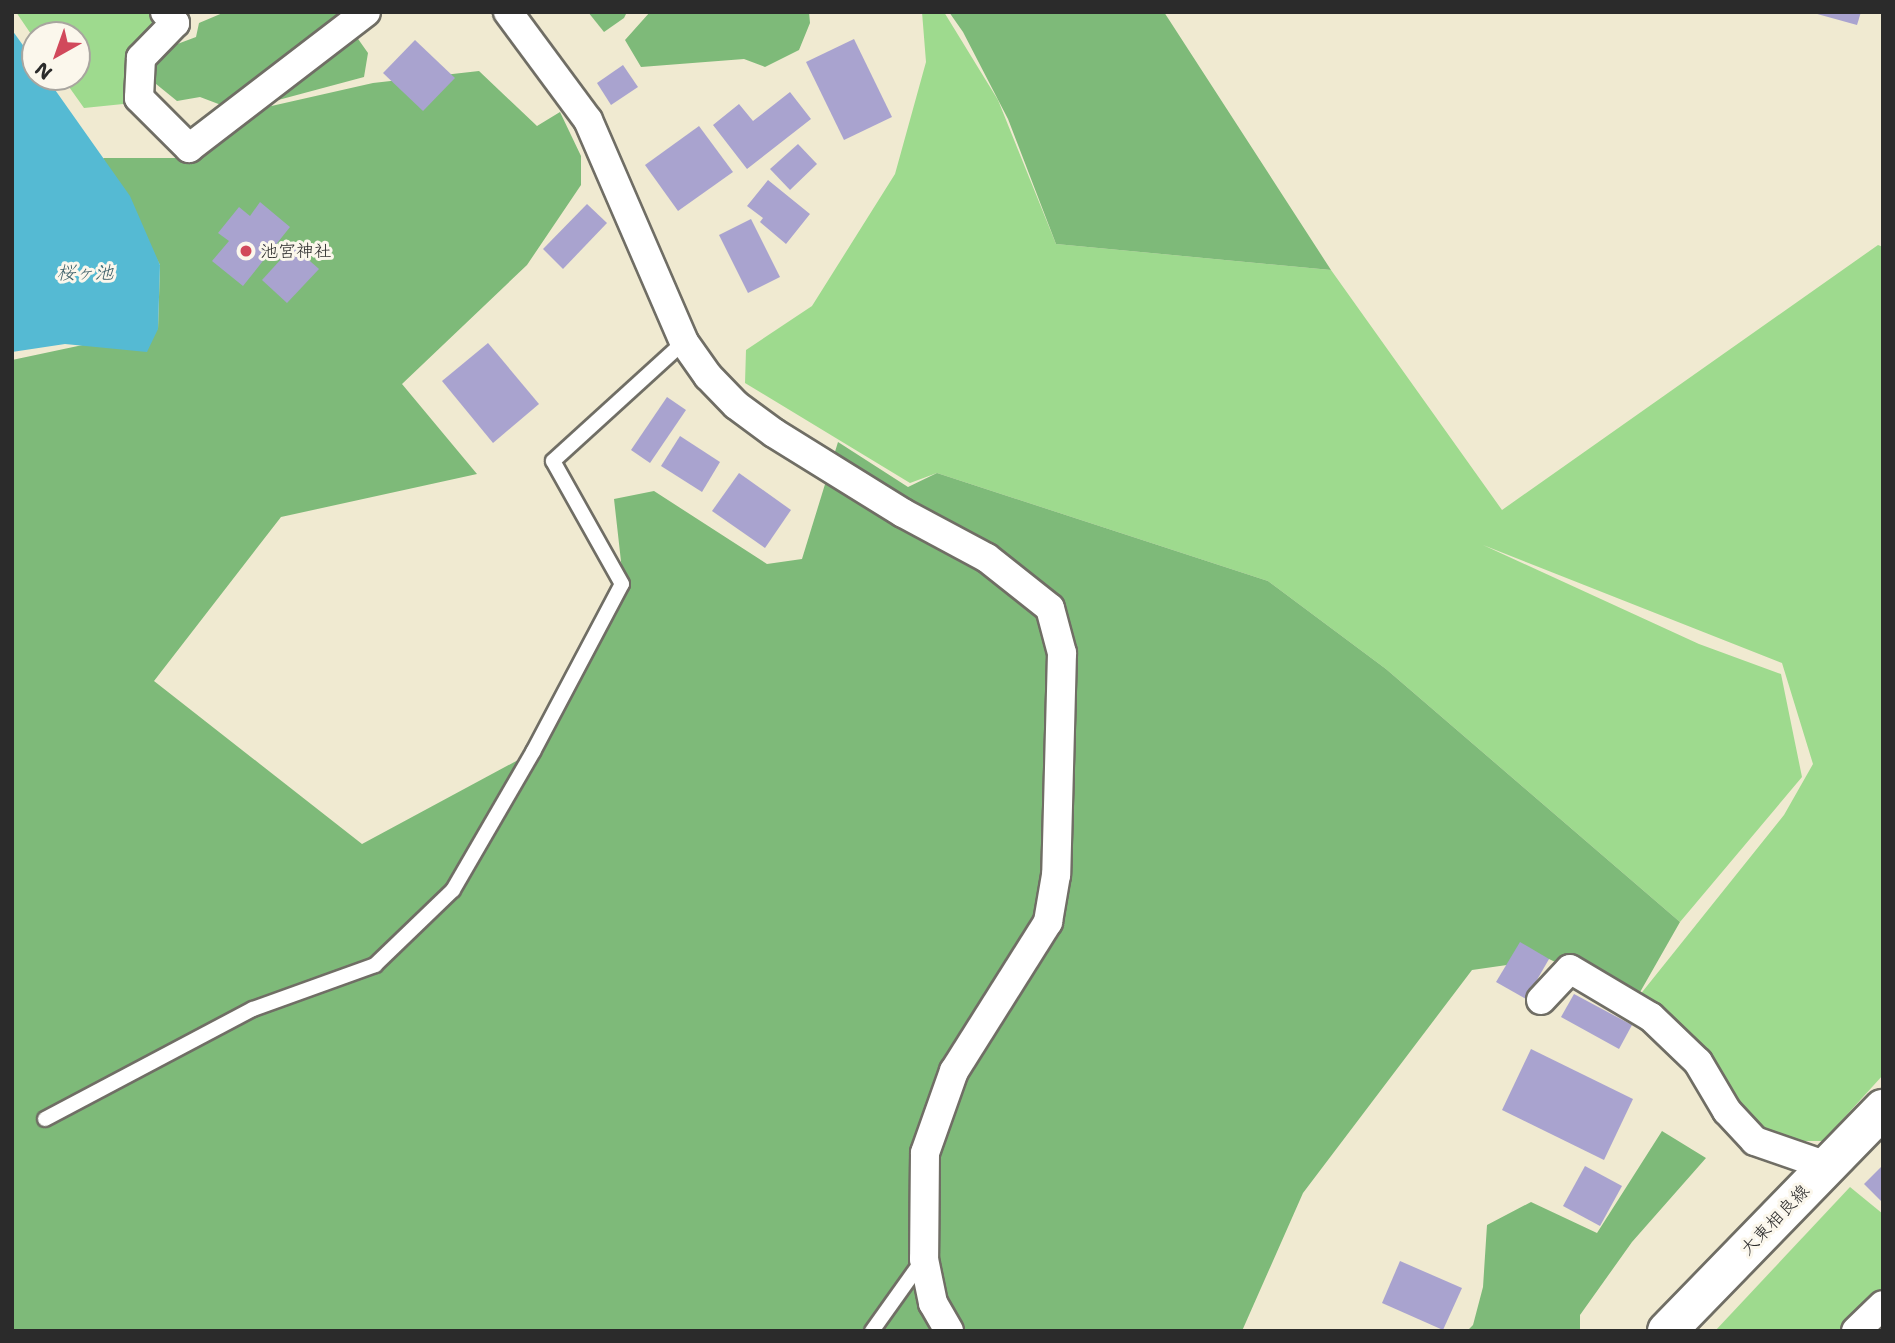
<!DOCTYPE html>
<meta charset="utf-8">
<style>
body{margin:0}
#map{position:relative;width:1895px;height:1343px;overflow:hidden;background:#f0ead1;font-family:"Shantell Sans","Klee One",sans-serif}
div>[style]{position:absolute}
.green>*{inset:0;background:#9eda8e}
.forest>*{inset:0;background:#7eba79}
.water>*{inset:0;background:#55bad3}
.building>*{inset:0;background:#a9a3cf}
.roads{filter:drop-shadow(2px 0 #706e65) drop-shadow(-2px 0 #706e65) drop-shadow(0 2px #706e65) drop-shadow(0 -2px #706e65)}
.service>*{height:14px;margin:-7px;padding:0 7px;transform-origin:7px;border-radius:7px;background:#fff}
.minor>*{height:28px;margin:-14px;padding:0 14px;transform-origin:14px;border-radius:14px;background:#fff}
.secondary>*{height:38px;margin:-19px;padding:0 19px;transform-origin:19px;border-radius:19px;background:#fff}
.dots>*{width:19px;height:19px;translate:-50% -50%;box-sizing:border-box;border:4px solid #fbf7ec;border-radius:50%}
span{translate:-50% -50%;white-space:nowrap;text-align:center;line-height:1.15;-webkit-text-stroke:6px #fbf7ec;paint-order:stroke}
.poi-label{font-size:18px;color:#2b2b2b}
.left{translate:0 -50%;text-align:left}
.street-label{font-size:18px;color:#2b2b2b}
.water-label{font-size:19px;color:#3a5d66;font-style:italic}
.frame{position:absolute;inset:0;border:14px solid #2b2b2b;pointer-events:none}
.north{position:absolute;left:21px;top:21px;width:70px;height:70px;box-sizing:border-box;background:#fbf7ec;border:2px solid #a8a59f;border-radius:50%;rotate:220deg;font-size:19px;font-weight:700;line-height:28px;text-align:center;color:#2b2b2b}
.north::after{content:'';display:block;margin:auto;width:24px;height:32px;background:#d1495b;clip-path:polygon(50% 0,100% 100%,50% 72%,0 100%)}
</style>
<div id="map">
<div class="green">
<div style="clip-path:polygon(16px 12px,165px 12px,133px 103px,84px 108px,62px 77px,77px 77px,77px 35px,35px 35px,35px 40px)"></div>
<div style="clip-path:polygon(922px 12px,944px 12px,998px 100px,1056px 244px,1331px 270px,1502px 510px,1878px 245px,1883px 247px,1883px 1075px,1823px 1141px,1771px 1141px,1635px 1001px,1784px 815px,1813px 764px,1782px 663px,1483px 545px,1699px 644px,1781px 674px,1802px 777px,1680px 922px,1386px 669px,1268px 581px,937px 473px,910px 483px,745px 383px,746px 350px,812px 306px,895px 174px,926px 62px)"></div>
<div style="clip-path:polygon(1850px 1187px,1883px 1214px,1883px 1331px,1715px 1331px)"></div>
</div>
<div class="forest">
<div style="clip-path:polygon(225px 12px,339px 12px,368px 53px,364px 77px,237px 111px,200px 97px,177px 101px,145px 75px,156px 52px,196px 37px,199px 23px)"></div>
<div style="clip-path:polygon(588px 12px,627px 12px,624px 18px,604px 32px)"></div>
<div style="clip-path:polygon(650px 12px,809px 12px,810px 23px,799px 50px,765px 67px,744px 59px,641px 67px,625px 40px)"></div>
<div style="clip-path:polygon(949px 12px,1164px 12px,1331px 270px,1056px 244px,1008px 119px,963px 32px)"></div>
<div style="clip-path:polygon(479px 71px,537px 126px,560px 112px,581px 156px,581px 185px,527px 265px,402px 384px,477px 474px,281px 517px,154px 681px,362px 844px,533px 752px,624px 588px,614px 499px,654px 491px,767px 564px,802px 559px,838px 442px,908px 487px,937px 473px,1268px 581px,1386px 669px,1680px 922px,1635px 1001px,1549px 959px,1472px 970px,1303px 1193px,1242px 1331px,12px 1331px,12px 360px,158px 329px,160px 265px,103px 158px,202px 158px,267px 107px,373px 83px)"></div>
<div style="clip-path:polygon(1662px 1131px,1706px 1158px,1632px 1242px,1580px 1315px,1580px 1331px,1467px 1331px,1473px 1325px,1483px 1287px,1487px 1225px,1531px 1202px,1597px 1233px)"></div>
</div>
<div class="water">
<div style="clip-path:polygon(12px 30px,35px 62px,35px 77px,46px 77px,130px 196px,160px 265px,158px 329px,147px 352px,65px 344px,12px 352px)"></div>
</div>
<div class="building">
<div style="clip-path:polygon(1810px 12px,1861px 12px,1857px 25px)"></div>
<div style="clip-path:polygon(854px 39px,892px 117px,844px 140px,806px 62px)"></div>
<div style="clip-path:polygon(415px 40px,455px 78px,423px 111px,383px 73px)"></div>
<div style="clip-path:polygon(623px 65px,638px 87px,611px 105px,597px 83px)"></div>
<div style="clip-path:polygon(790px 92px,811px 119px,747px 169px,713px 125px,739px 104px,753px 121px)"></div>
<div style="clip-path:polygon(699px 126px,733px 172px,678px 211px,645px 165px)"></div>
<div style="clip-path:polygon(798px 144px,817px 164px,790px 190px,770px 169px)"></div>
<div style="clip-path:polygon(768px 180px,810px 214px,786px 244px,760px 222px,763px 218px,747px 206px)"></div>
<div style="clip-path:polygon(260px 202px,290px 227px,243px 286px,212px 261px,229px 241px,218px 233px,239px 207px,250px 216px)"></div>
<div style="clip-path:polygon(587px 204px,607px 223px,563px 269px,543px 249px)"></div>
<div style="clip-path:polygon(751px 219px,780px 277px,748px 293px,719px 235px)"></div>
<div style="clip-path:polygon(293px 246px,319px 269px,287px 303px,262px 280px)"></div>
<div style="clip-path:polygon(488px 343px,539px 404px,493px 443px,442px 381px)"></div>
<div style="clip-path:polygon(667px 397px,686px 410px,650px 463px,631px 450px)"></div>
<div style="clip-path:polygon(680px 436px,720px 462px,702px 492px,661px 466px)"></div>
<div style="clip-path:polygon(739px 473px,791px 510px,765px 548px,712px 511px)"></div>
<div style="clip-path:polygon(1520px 942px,1549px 959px,1526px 999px,1496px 982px)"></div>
<div style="clip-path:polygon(1574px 994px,1632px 1025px,1619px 1049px,1561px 1017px)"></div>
<div style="clip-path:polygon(1531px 1049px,1633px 1099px,1604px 1160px,1502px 1110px)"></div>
<div style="clip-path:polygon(1883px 1165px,1883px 1203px,1864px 1184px)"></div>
<div style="clip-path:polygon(1585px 1166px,1622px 1186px,1600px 1226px,1563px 1206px)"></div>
<div style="clip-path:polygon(1400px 1261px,1462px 1288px,1443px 1330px,1382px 1303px)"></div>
</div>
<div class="roads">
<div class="service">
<div style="left:45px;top:1119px;width:235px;rotate:-27.9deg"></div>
<div style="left:253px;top:1009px;width:130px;rotate:-19.8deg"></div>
<div style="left:375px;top:965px;width:108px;rotate:-43.9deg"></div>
<div style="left:453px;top:890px;width:160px;rotate:-59.9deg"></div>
<div style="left:533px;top:752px;width:190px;rotate:-62.1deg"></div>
<div style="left:622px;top:584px;width:141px;rotate:-119.3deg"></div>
<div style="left:553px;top:461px;width:177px;rotate:-42.3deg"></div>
<div style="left:872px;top:1331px;width:86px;rotate:-54.5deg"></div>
</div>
<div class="minor">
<div style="left:165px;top:12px;width:15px;rotate:48deg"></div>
<div style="left:175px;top:23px;width:49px;rotate:134.2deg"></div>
<div style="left:141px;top:58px;width:40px;rotate:92.9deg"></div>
<div style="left:139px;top:98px;width:71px;rotate:45deg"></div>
<div style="left:189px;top:148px;width:223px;rotate:-37.5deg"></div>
<div style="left:508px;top:12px;width:134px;rotate:53.5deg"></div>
<div style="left:588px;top:120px;width:242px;rotate:66.6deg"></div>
<div style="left:684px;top:342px;width:42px;rotate:54.8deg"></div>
<div style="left:708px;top:376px;width:40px;rotate:46deg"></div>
<div style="left:736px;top:405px;width:47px;rotate:36.4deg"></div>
<div style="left:774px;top:433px;width:152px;rotate:31.8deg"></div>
<div style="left:903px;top:513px;width:95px;rotate:28.2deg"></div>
<div style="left:987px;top:558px;width:80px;rotate:38.4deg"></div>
<div style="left:1050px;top:608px;width:47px;rotate:75.1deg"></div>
<div style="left:1062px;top:653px;width:222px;rotate:91.5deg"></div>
<div style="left:1056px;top:875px;width:48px;rotate:99.7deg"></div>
<div style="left:1048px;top:922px;width:176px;rotate:122.2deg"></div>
<div style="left:954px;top:1071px;width:87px;rotate:109.5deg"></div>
<div style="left:925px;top:1153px;width:106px;rotate:90.5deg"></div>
<div style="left:924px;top:1259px;width:45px;rotate:78.4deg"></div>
<div style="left:933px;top:1303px;width:32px;rotate:60deg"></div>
<div style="left:1541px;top:1000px;width:42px;rotate:-46.9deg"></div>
<div style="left:1570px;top:969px;width:94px;rotate:30.7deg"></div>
<div style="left:1651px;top:1017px;width:65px;rotate:43.8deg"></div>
<div style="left:1698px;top:1062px;width:57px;rotate:59.4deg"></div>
<div style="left:1727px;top:1111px;width:41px;rotate:47deg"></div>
<div style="left:1755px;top:1141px;width:76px;rotate:19.1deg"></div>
<div style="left:1856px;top:1331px;width:37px;rotate:-44deg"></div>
</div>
<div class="secondary">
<div style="left:1667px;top:1331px;width:310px;rotate:-45.8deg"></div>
</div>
</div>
<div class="dots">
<div style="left:246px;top:251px;background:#d1495b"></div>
</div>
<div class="poi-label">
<span class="left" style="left:260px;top:251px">池宮神社</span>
</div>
<div class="street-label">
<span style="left:1775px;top:1220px;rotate:-46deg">大東相良線</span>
</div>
<div class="water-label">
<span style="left:85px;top:273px">桜ヶ池</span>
</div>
<div class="frame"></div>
<div class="north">N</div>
</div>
